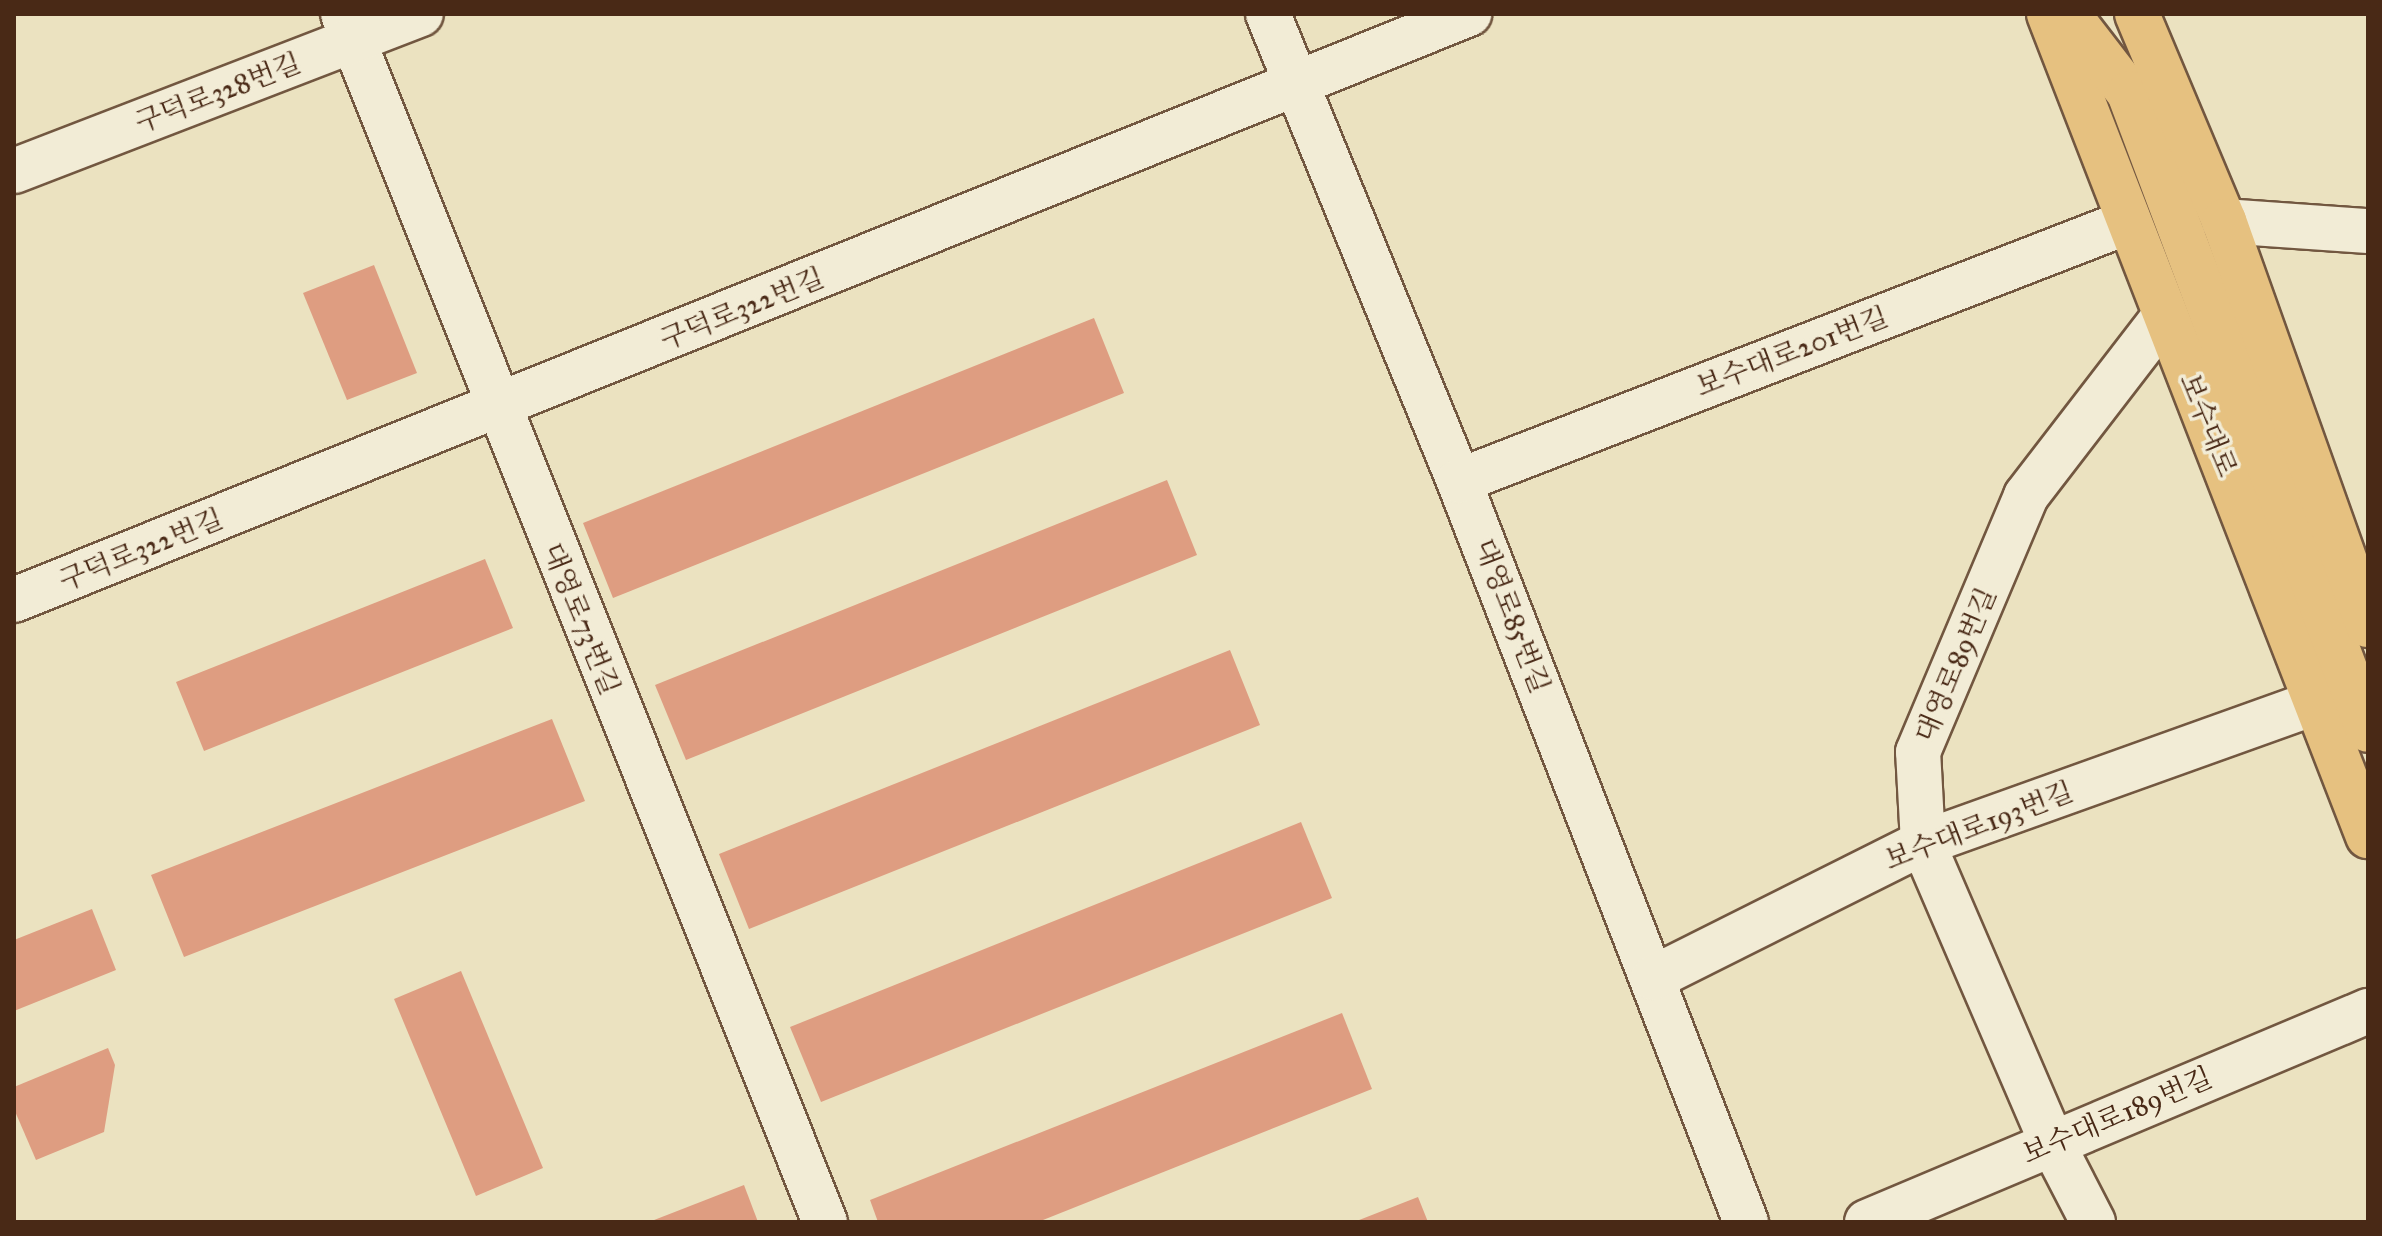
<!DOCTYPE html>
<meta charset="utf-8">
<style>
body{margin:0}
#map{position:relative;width:2382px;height:1236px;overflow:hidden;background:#ebe2c0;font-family:"IM FELL Great Primer","Noto Serif KR",serif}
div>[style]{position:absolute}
.building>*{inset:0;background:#de9d81}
.roads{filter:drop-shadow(2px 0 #725740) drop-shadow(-2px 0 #725740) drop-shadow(0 2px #725740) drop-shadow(0 -2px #725740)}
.minor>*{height:44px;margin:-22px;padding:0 22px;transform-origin:22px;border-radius:22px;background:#f2ecd6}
.major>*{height:44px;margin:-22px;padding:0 22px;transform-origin:22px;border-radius:22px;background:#e6c180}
span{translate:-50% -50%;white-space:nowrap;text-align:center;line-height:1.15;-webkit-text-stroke:7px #f2ecd6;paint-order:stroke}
.street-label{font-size:28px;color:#492916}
.frame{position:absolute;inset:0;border:16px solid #492916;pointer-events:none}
</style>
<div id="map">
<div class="building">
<div style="clip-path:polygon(374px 265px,417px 373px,347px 400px,303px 293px)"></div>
<div style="clip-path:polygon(1094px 318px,1124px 393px,613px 598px,583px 523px)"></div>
<div style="clip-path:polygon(1167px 480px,1197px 555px,686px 760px,655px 685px)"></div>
<div style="clip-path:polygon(485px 559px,513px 628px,204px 751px,176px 682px)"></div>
<div style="clip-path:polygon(1230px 650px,1260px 725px,749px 929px,719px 854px)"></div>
<div style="clip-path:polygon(552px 719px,585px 801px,184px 957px,151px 875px)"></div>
<div style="clip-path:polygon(1301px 822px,1332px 898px,821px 1102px,790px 1027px)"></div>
<div style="clip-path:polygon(92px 909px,116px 970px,14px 1011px,14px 940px)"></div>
<div style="clip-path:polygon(461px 971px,543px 1168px,476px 1196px,394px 999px)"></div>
<div style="clip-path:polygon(1342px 1013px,1372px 1089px,1038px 1222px,878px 1222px,870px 1200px)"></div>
<div style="clip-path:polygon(108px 1048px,115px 1065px,104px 1132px,36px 1160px,14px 1109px,14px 1087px)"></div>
<div style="clip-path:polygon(744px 1185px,758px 1222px,649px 1222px)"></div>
<div style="clip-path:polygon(1418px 1197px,1428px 1222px,1354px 1222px)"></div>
</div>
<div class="roads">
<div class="minor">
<div style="left:343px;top:14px;width:1301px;rotate:68.25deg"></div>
<div style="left:1268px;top:14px;width:505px;rotate:67.76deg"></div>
<div style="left:1459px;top:481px;width:795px;rotate:68.83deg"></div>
<div style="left:14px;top:171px;width:436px;rotate:-21.1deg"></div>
<div style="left:2224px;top:221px;width:144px;rotate:4deg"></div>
<div style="left:1459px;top:481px;width:714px;rotate:-21.18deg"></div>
<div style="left:14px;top:600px;width:1569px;rotate:-21.94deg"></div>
<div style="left:1653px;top:978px;width:302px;rotate:-26.6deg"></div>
<div style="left:1923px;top:843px;width:418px;rotate:-19.7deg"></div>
<div style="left:1867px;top:1222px;width:544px;rotate:-22.84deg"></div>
<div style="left:2093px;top:1222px;width:89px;rotate:-117.4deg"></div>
<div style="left:2052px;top:1143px;width:327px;rotate:-113.3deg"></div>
<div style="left:1923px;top:843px;width:91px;rotate:-93.1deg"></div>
<div style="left:1918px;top:752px;width:278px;rotate:-67.1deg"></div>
<div style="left:2026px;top:496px;width:226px;rotate:-52.4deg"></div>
</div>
<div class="major">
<div style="left:2049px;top:14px;width:882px;rotate:68.79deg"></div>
<div style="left:2068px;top:14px;width:100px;rotate:52.3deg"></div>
<div style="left:2129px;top:93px;width:680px;rotate:69.43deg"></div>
<div style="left:2137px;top:14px;width:225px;rotate:67.2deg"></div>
<div style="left:2224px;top:221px;width:429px;rotate:70.4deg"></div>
</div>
</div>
<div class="street-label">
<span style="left:218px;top:93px;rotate:-21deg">구덕로328번길</span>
<span style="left:742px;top:309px;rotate:-22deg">구덕로322번길</span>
<span style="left:1792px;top:352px;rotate:-21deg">보수대로201번길</span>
<span style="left:2208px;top:425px;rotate:68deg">보수대로</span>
<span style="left:141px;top:550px;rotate:-22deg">구덕로322번길</span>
<span style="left:1512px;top:616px;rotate:69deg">대영로85번길</span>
<span style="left:581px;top:619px;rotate:68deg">대영로73번길</span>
<span style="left:1956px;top:665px;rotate:-67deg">대영로89번길</span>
<span style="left:1979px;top:826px;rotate:-21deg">보수대로193번길</span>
<span style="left:2117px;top:1116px;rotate:-23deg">보수대로189번길</span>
</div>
<div class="frame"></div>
</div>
